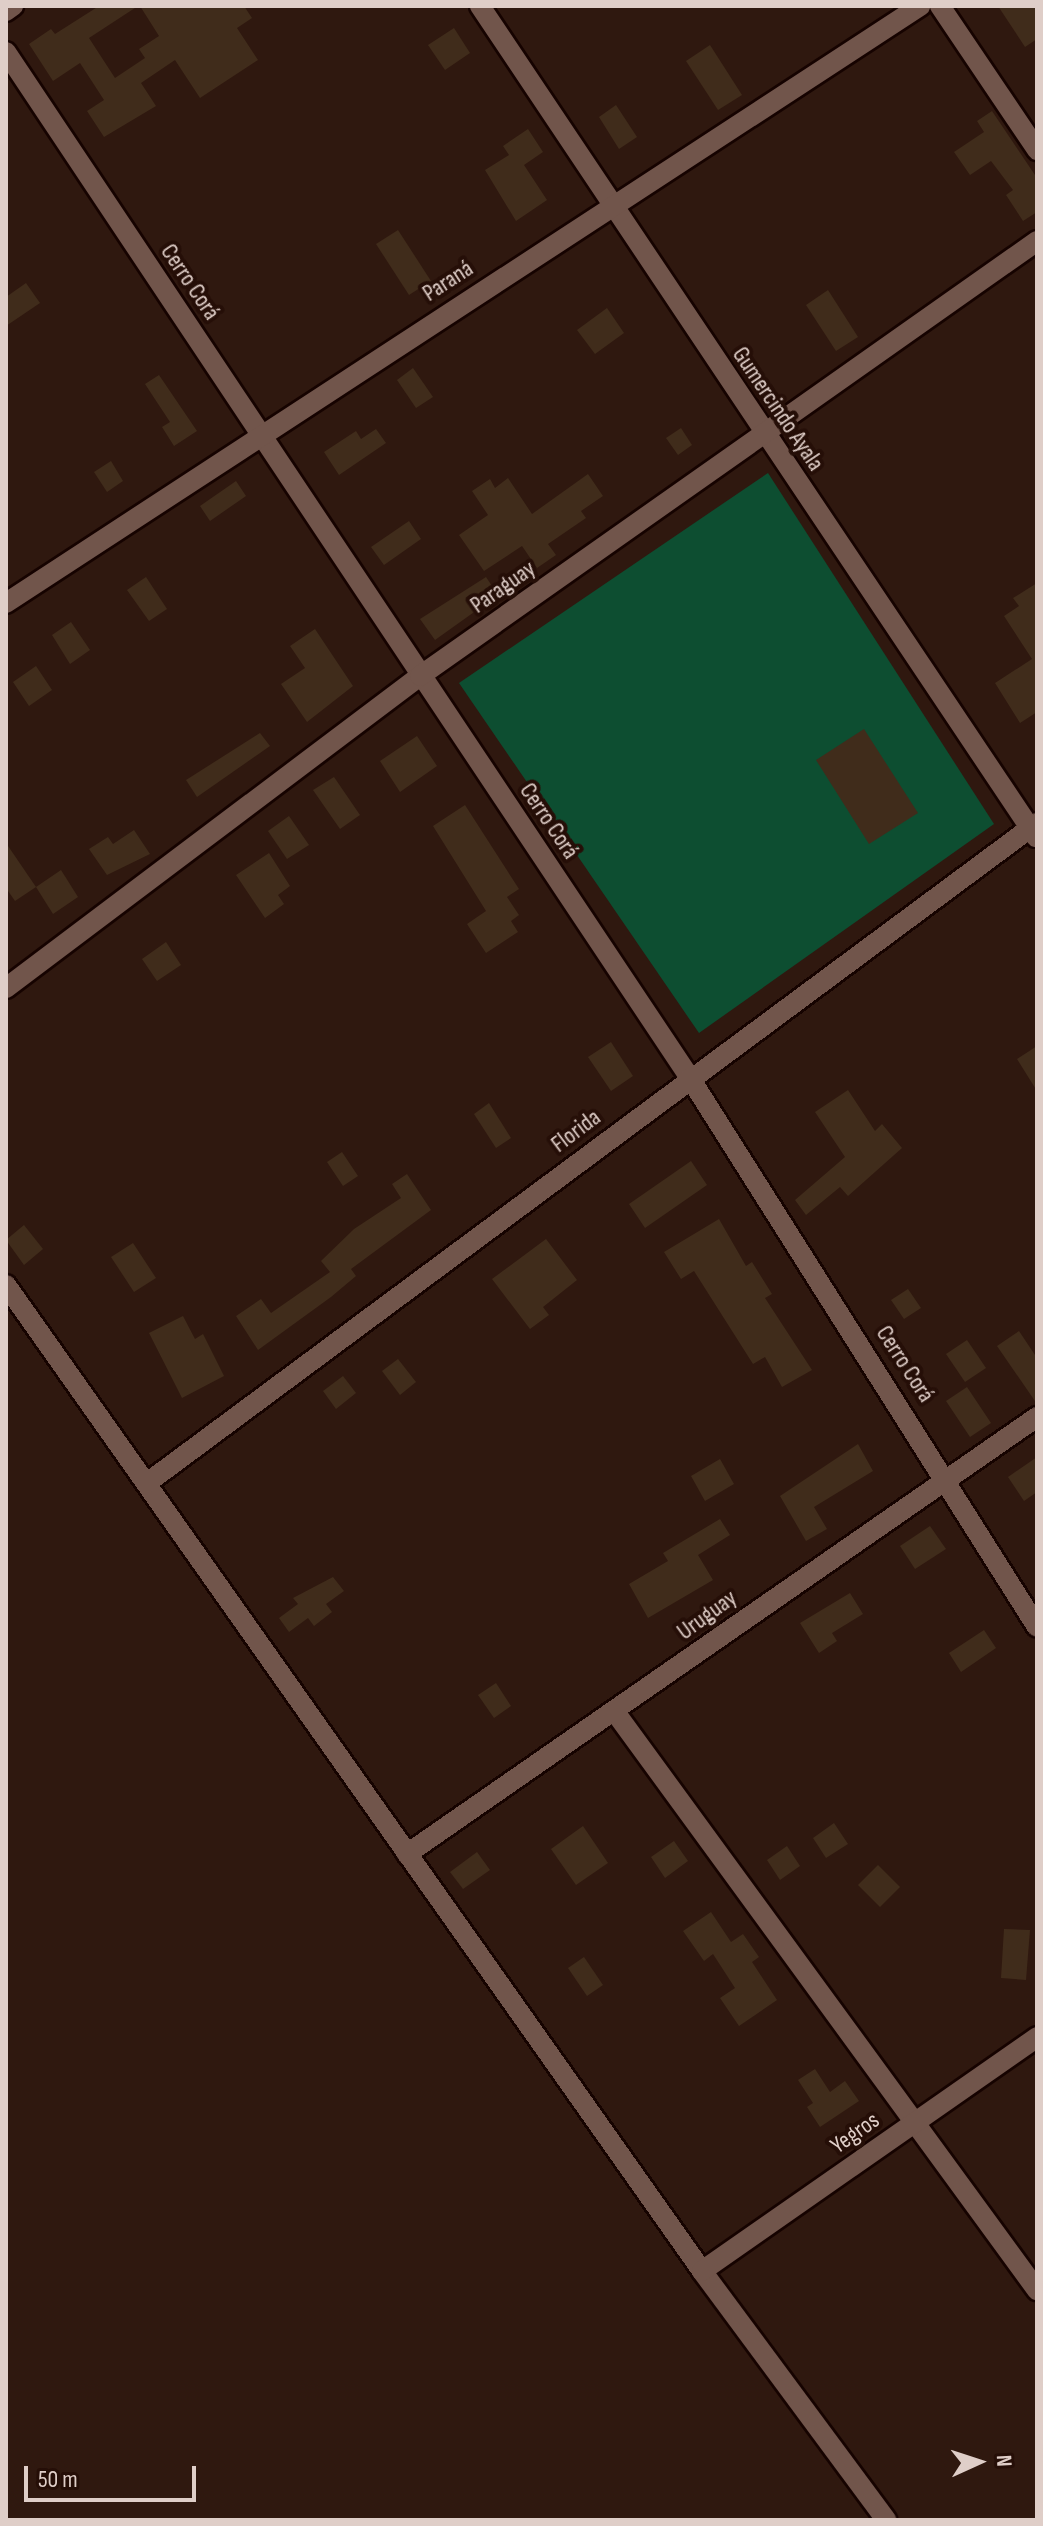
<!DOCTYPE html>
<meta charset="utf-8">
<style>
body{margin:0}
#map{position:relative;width:1043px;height:2526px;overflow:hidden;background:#2f180f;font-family:"Sofia Sans Condensed",sans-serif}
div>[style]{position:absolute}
.green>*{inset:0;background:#0d4e31}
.building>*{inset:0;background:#402c1b}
.roads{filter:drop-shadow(2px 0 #160300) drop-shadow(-2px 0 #160300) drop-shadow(0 2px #160300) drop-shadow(0 -2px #160300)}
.minor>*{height:20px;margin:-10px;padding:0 10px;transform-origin:10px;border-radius:10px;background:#71554b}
span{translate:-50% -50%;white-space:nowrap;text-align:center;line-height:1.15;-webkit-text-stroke:8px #250e07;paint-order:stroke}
.street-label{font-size:24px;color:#dfcec8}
.frame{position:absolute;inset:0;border:8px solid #dfcec8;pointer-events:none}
.north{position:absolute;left:939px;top:2422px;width:80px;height:80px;-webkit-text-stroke:6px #250e07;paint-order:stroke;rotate:87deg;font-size:22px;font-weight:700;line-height:32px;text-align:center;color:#dfcec8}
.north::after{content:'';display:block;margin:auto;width:28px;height:36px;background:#dfcec8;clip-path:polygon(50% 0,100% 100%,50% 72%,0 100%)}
.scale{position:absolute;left:24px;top:2466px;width:172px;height:36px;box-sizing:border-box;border:4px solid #dfcec8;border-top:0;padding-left:10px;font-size:24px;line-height:28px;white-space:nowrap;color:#dfcec8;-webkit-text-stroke:6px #250e07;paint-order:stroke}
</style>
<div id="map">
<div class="green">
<div style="clip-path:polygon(768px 473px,994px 824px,699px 1033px,459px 683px)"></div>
</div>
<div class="building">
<div style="clip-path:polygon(99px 6px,138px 6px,89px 38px,115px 78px,145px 58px,139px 49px,159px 36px,140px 6px,244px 6px,252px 18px,237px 28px,258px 60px,200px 98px,175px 60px,141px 83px,156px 106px,104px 137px,87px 111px,104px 100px,80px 63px,53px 81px,29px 44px,51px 29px,55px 34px)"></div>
<div style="clip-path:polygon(998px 6px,1037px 6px,1037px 39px,1025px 47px)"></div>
<div style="clip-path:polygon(454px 28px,470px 53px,445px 70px,428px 45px)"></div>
<div style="clip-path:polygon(710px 45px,742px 95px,718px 110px,686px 61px)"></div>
<div style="clip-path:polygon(616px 105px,637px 137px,619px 149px,599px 117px)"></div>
<div style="clip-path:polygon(992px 111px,1037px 178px,1037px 212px,1023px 221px,1006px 195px,1013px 190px,991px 161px,970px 175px,954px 152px,984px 132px,977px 121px)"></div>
<div style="clip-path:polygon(528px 129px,543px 152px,524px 165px,547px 200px,516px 221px,485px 170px,509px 155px,503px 146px)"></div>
<div style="clip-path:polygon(398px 230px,431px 281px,409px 295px,376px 244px)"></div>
<div style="clip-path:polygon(26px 283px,40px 303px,6px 326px,6px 297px)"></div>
<div style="clip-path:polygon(828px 290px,858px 337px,836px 351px,806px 305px)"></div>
<div style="clip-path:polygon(607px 308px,624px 333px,595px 354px,577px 330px)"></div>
<div style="clip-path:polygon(413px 368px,433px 397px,416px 408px,397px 380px)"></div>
<div style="clip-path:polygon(159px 375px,197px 431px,174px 446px,162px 427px,170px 422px,145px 384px)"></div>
<div style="clip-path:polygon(681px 428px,692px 445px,678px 455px,666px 438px)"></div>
<div style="clip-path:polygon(376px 429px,386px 443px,339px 475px,324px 452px,356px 431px,361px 439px)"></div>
<div style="clip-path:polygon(111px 461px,123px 481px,107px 492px,94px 472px)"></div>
<div style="clip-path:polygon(588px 474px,603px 496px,581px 511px,586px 518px,548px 544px,556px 555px,537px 568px,522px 546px,484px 571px,459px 535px,488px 515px,472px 491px,490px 479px,495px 488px,508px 478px,532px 514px)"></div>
<div style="clip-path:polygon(236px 481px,246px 496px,210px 521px,200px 506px)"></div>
<div style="clip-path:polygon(409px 521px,421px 539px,384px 565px,371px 547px)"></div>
<div style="clip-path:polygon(146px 577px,167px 609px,149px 621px,127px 590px)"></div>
<div style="clip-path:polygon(486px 577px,498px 595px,435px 640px,420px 619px)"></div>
<div style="clip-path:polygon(1037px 583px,1037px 712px,1020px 723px,995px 683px,1032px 659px,1004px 616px,1019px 606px,1013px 598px)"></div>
<div style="clip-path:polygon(71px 622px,90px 650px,70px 664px,52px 635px)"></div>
<div style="clip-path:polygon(315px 629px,353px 686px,307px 722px,281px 684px,305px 668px,290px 646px)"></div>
<div style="clip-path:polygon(36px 666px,52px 690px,29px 706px,13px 682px)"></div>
<div style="clip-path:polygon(864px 729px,918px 813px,869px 844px,816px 760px)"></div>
<div style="clip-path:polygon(260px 733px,270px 746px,197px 797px,186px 780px)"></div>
<div style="clip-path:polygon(417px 736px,437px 766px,400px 792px,380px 761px)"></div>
<div style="clip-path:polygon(334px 777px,360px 815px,340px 829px,313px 790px)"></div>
<div style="clip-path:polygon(465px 805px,519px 889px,507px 897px,519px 915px,511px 921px,518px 932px,486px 953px,467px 924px,486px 911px,433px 826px)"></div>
<div style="clip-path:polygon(289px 816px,309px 845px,287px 859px,268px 831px)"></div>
<div style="clip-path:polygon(134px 830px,150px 854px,107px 875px,89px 849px,108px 837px,113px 844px)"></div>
<div style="clip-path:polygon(6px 843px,36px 887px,15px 901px,6px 888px)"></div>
<div style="clip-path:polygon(269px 853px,290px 886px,278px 895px,284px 904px,265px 918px,236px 875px)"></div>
<div style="clip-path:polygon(61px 870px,78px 897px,53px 914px,36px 887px)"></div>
<div style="clip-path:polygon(166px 942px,181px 965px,157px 981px,142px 959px)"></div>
<div style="clip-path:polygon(611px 1042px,633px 1076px,611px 1091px,588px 1057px)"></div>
<div style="clip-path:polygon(1037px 1046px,1037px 1091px,1017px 1059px)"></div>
<div style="clip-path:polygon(848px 1090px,875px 1131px,882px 1124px,902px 1148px,848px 1196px,840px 1187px,806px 1215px,795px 1200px,845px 1157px,815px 1112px)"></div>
<div style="clip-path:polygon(489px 1103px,511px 1138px,496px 1148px,474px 1114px)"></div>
<div style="clip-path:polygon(342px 1152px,358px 1176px,343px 1186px,327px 1162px)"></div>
<div style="clip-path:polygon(691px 1161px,707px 1185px,645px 1228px,629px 1204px)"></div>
<div style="clip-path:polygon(407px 1174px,431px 1210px,351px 1269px,356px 1276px,331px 1297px,258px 1350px,236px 1316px,261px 1299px,271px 1313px,330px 1272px,321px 1261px,354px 1229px,401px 1198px,392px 1184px)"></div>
<div style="clip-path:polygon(719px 1219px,746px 1266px,752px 1262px,772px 1294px,765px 1298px,812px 1370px,782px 1387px,765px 1357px,753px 1364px,694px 1271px,681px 1279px,664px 1252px)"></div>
<div style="clip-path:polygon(24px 1225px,43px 1249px,24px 1265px,6px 1240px)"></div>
<div style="clip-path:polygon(546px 1239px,577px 1280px,543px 1307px,549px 1315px,530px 1329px,492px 1279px)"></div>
<div style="clip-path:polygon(133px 1243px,156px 1278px,134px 1292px,111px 1257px)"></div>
<div style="clip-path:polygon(908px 1289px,921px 1308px,904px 1319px,891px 1300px)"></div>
<div style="clip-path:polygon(183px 1316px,195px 1339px,203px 1334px,224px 1376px,182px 1398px,149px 1333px)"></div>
<div style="clip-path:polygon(1019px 1331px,1037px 1358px,1037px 1404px,997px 1346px)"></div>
<div style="clip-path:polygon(967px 1340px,986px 1368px,965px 1382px,946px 1354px)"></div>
<div style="clip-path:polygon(398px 1359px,416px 1382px,400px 1395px,382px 1371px)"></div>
<div style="clip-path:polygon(343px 1376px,356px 1393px,336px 1409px,323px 1391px)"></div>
<div style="clip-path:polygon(967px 1387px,991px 1423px,970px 1437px,946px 1401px)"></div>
<div style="clip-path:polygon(858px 1444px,873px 1471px,814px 1507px,827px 1529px,806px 1541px,780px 1496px)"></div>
<div style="clip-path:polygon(1037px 1457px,1037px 1492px,1024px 1501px,1008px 1477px)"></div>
<div style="clip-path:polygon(720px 1459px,734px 1484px,705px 1501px,691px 1476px)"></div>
<div style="clip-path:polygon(720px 1519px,730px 1535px,698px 1555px,713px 1580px,648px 1618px,629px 1584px,668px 1561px,663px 1553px)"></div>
<div style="clip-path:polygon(930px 1526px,946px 1549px,915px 1569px,900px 1546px)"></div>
<div style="clip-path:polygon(333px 1577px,344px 1591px,326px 1604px,332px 1612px,314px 1626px,308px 1618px,289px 1632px,279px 1618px,298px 1604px,293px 1598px)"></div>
<div style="clip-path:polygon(850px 1593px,863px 1614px,832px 1633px,837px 1641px,819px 1653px,800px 1623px)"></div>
<div style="clip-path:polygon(984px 1630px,996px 1648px,961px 1672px,949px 1653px)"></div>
<div style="clip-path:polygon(496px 1683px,511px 1706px,494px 1718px,478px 1695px)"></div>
<div style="clip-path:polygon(834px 1823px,848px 1844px,826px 1858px,813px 1838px)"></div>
<div style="clip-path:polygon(583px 1826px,608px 1863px,576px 1885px,551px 1849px)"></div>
<div style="clip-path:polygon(674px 1841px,688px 1861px,665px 1878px,651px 1857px)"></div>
<div style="clip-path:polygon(787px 1846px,800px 1866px,780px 1880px,767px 1860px)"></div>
<div style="clip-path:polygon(477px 1852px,490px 1870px,463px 1889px,450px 1872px)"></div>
<div style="clip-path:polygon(878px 1865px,900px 1887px,880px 1907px,858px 1885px)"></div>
<div style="clip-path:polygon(711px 1912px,731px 1942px,743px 1934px,759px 1957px,752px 1962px,777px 2000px,739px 2026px,720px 1998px,735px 1988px,713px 1954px,704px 1961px,683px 1931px)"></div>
<div style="clip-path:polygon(1004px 1929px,1030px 1930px,1026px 1980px,1001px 1978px)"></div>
<div style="clip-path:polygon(584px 1957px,603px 1985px,587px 1996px,568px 1968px)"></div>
<div style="clip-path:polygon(815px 2069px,830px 2092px,845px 2081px,859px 2101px,820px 2127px,807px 2107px,813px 2103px,798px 2080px)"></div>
</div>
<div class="roads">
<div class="minor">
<div style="left:480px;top:6px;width:1000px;rotate:56.21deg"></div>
<div style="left:940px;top:6px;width:174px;rotate:56deg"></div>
<div style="left:6px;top:11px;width:9px;rotate:-36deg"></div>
<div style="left:6px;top:52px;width:1233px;rotate:56.31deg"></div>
<div style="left:690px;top:1078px;width:649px;rotate:57.7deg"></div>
<div style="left:6px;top:603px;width:1092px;rotate:-33.15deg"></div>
<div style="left:6px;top:988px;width:518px;rotate:-37deg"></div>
<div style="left:420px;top:676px;width:755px;rotate:-35.18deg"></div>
<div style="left:6px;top:1285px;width:1207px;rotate:54.78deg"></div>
<div style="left:702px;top:2271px;width:310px;rotate:53.5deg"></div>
<div style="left:147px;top:1483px;width:1108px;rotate:-36.56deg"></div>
<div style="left:615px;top:1712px;width:716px;rotate:53.87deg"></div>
<div style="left:407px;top:1854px;width:767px;rotate:-34.75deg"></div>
<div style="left:702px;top:2271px;width:409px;rotate:-34.9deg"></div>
</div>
</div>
<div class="street-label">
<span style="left:448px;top:281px;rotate:-33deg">Paraná</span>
<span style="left:190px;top:282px;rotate:56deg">Cerro Corá</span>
<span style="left:778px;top:409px;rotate:56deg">Gumercindo Ayala</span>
<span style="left:503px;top:587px;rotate:-35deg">Paraguay</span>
<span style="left:549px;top:821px;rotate:56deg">Cerro Corá</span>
<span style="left:576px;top:1131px;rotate:-37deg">Florida</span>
<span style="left:905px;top:1364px;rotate:57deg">Cerro Corá</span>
<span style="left:707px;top:1615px;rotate:-36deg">Uruguay</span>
<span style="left:855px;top:2133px;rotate:-35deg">Yegros</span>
</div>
<div class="frame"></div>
<div class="north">N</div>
<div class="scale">50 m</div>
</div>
